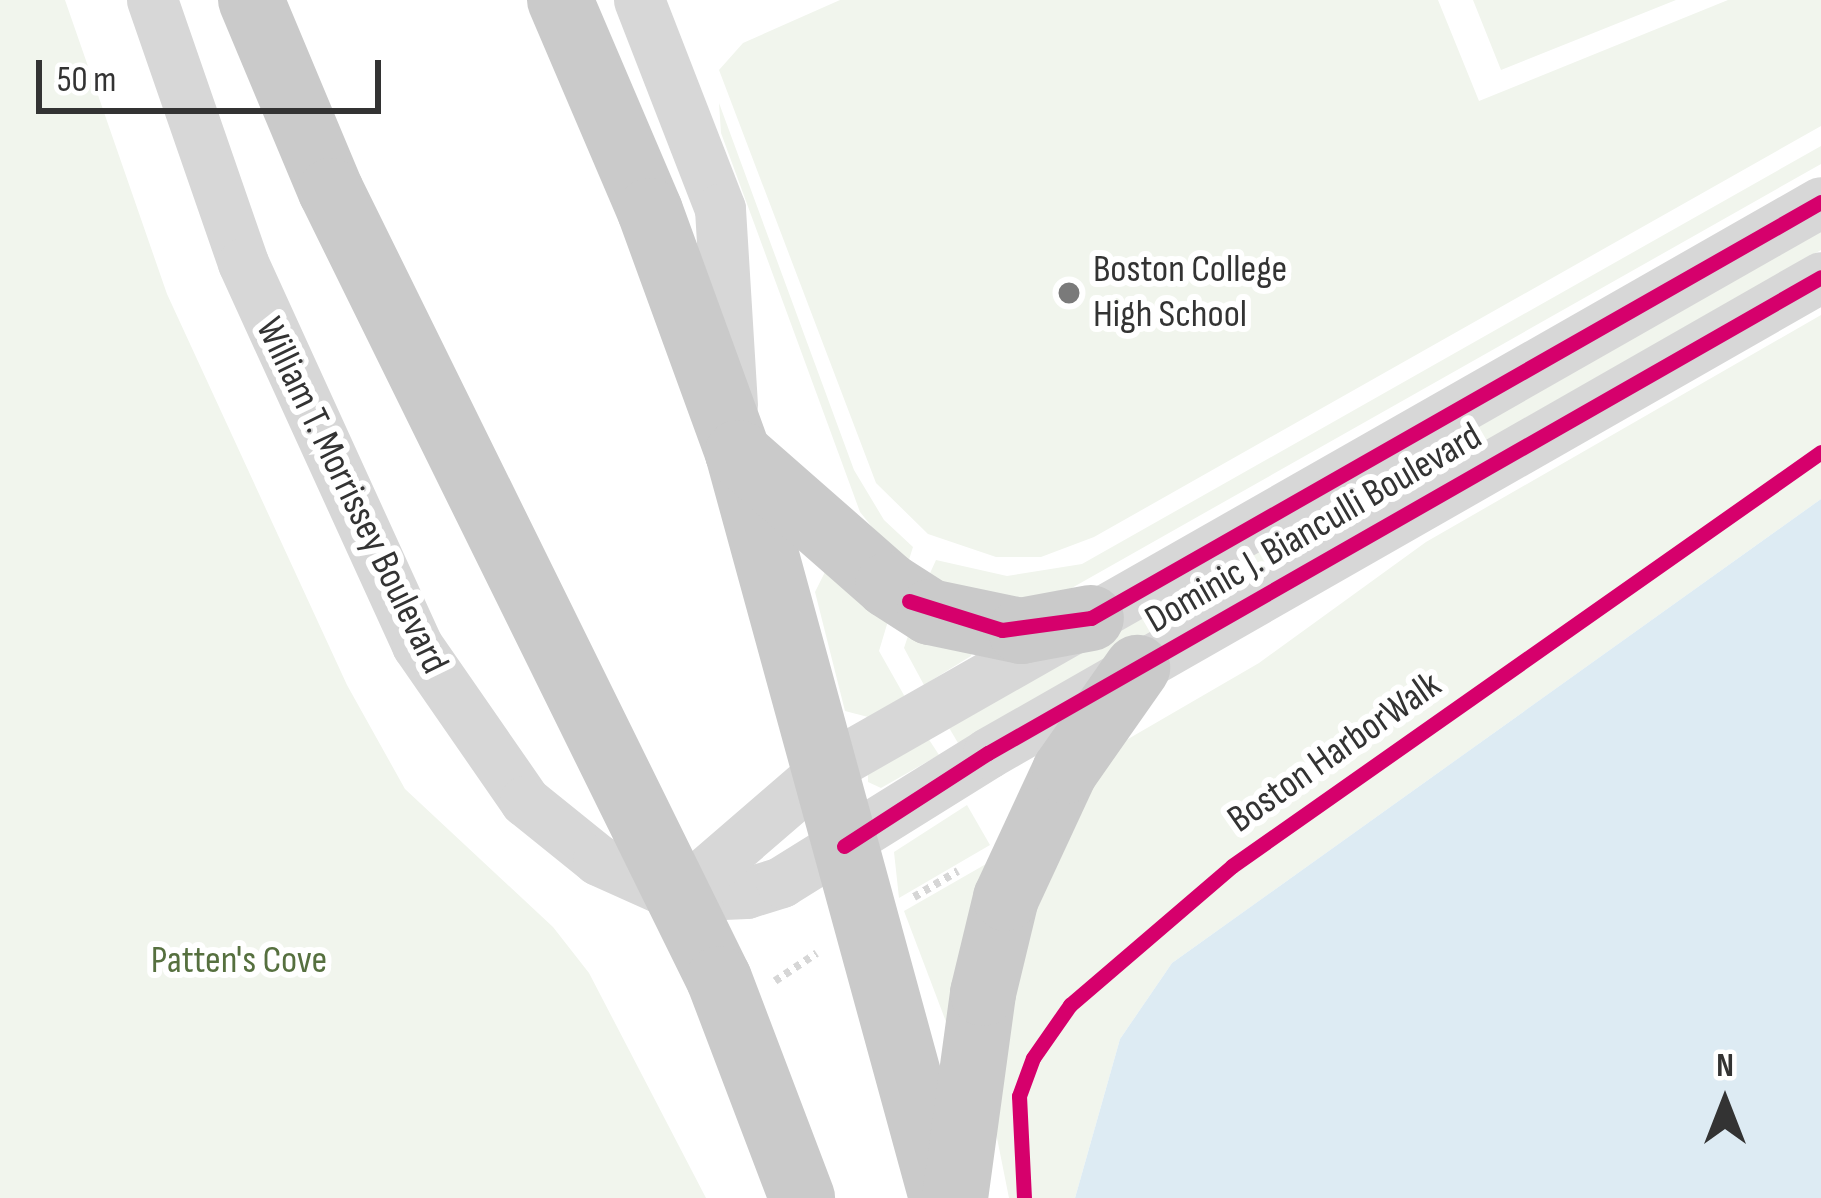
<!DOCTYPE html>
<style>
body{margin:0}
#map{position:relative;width:1821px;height:1198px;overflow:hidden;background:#fff;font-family:"Sofia Sans Condensed",sans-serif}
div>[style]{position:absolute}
.green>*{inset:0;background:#f1f5ed}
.water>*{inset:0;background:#ddebf3}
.path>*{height:8px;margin-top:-4px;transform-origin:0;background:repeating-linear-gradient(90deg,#d6d6d6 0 6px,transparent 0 12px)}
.tertiary>*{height:51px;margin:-25.5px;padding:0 25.5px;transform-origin:25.5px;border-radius:25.5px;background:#d7d7d7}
.primary>*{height:66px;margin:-33px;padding:0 33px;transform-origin:33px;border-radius:33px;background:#cacaca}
.cycleway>*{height:15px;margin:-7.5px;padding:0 7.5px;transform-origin:7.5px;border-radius:7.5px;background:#d6006c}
.dots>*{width:33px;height:33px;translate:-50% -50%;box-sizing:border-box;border:6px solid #fff;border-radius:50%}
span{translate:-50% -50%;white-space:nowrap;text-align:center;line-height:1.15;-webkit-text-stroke:12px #fff;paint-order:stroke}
.poi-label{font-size:39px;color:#333}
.left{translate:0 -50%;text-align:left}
.street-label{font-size:39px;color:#333}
.park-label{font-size:39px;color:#56703f}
.north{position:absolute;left:1665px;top:1042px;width:120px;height:120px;-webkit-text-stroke:9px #fff;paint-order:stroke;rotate:0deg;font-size:33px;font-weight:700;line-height:48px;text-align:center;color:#333}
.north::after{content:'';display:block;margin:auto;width:42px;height:54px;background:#333;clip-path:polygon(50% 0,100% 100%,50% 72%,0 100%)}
.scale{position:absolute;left:36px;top:60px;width:345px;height:54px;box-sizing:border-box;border:6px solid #333;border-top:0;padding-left:15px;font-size:36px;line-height:42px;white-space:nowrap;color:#333;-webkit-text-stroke:9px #fff;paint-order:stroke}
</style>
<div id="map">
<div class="green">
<div style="clip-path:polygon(0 0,65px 0,167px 294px,347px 685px,405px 789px,553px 927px,589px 973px,706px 1198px,0 1198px)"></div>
<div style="clip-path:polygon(840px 0,1438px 0,1479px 101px,1728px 0,1821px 0,1821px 126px,1094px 537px,1041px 557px,996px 557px,928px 534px,876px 483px,719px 70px,743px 43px)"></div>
<div style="clip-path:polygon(1473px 0,1676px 0,1501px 70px)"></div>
<div style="clip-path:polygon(719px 103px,854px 470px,884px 520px,913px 547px,906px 569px,860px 512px,721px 133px)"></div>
<div style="clip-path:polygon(1821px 146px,1821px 164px,1070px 589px,1030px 602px,926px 582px,936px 560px,1007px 576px,1082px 564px)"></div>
<div style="clip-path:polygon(1821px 227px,1821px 250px,958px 743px,948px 726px)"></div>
<div style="clip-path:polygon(1821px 315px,1821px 499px,1172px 963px,1120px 1039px,1075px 1198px,1009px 1198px,995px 1128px,1015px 917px,1116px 746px,1259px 663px,1426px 542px)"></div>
<div style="clip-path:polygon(827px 568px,891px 611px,879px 651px,905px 697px,868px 717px,845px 711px,815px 592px)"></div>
<div style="clip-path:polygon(912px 624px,972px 652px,971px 656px,924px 685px,904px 648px)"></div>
<div style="clip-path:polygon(928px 738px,939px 755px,881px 788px,868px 782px,868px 774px)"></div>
<div style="clip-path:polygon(967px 805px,990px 845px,899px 898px,894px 852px)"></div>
<div style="clip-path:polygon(993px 860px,948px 1027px,904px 911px)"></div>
</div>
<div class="water">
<div style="clip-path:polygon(1821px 499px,1821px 1198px,1075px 1198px,1120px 1039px,1172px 963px)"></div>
</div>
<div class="path">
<div style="left:914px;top:897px;width:51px;rotate:-30.6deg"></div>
<div style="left:775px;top:981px;width:50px;rotate:-33.7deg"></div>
</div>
<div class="tertiary">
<div style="left:152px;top:0;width:278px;rotate:70.9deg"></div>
<div style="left:243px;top:263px;width:420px;rotate:65.5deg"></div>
<div style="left:417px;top:645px;width:190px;rotate:55.3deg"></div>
<div style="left:525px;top:801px;width:94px;rotate:38.9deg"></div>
<div style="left:598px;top:860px;width:88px;rotate:24.2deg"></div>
<div style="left:678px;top:896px;width:68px;rotate:-2.5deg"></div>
<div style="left:746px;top:893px;width:37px;rotate:-17deg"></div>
<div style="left:781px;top:882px;width:244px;rotate:-31.9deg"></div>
<div style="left:988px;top:753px;width:959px;rotate:-29.74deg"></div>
<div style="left:639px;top:0;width:224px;rotate:68.8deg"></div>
<div style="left:720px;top:209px;width:196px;rotate:86.5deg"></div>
<div style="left:678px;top:896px;width:193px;rotate:-40.8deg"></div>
<div style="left:824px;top:770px;width:1147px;rotate:-29.67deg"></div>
</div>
<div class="primary">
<div style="left:251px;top:0;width:207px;rotate:67.3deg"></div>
<div style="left:331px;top:191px;width:878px;rotate:63.79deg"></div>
<div style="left:719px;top:979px;width:234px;rotate:69.2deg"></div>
<div style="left:560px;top:0;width:229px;rotate:66.9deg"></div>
<div style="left:650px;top:211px;width:258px;rotate:70deg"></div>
<div style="left:738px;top:453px;width:772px;rotate:74.69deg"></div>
<div style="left:738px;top:453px;width:200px;rotate:41.3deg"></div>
<div style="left:888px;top:585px;width:50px;rotate:32.7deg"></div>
<div style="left:930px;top:612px;width:93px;rotate:11.8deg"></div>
<div style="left:1021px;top:631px;width:71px;rotate:-10.5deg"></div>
<div style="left:955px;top:1198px;width:207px;rotate:-82.2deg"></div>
<div style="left:983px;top:993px;width:98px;rotate:-76.4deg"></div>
<div style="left:1006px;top:898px;width:140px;rotate:-65.1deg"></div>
<div style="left:1065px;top:771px;width:126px;rotate:-55deg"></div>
</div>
<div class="cycleway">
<div style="left:909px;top:601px;width:97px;rotate:17.3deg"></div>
<div style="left:1002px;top:630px;width:90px;rotate:-7.7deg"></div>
<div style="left:1091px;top:618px;width:840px;rotate:-29.68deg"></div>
<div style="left:844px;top:846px;width:171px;rotate:-32.9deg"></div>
<div style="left:988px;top:753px;width:959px;rotate:-29.74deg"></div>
<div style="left:1024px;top:1198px;width:102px;rotate:-92.8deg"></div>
<div style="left:1019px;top:1096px;width:40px;rotate:-69.8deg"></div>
<div style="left:1033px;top:1058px;width:65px;rotate:-55.1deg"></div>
<div style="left:1070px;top:1005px;width:213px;rotate:-40.6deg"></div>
<div style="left:1232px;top:866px;width:720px;rotate:-35.1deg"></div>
</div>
<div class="dots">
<div style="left:1069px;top:293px;background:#7a7a7a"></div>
</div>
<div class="poi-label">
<span class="left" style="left:1093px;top:293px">Boston College<br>High School</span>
</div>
<div class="street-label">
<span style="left:351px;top:496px;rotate:64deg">William T. Morrissey Boulevard</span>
<span style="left:1314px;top:529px;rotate:-30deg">Dominic J. Bianculli Boulevard</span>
<span style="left:1335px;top:753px;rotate:-35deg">Boston HarborWalk</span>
</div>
<div class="park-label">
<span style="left:239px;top:961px">Patten's Cove</span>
</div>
<div class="north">N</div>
<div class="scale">50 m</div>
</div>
